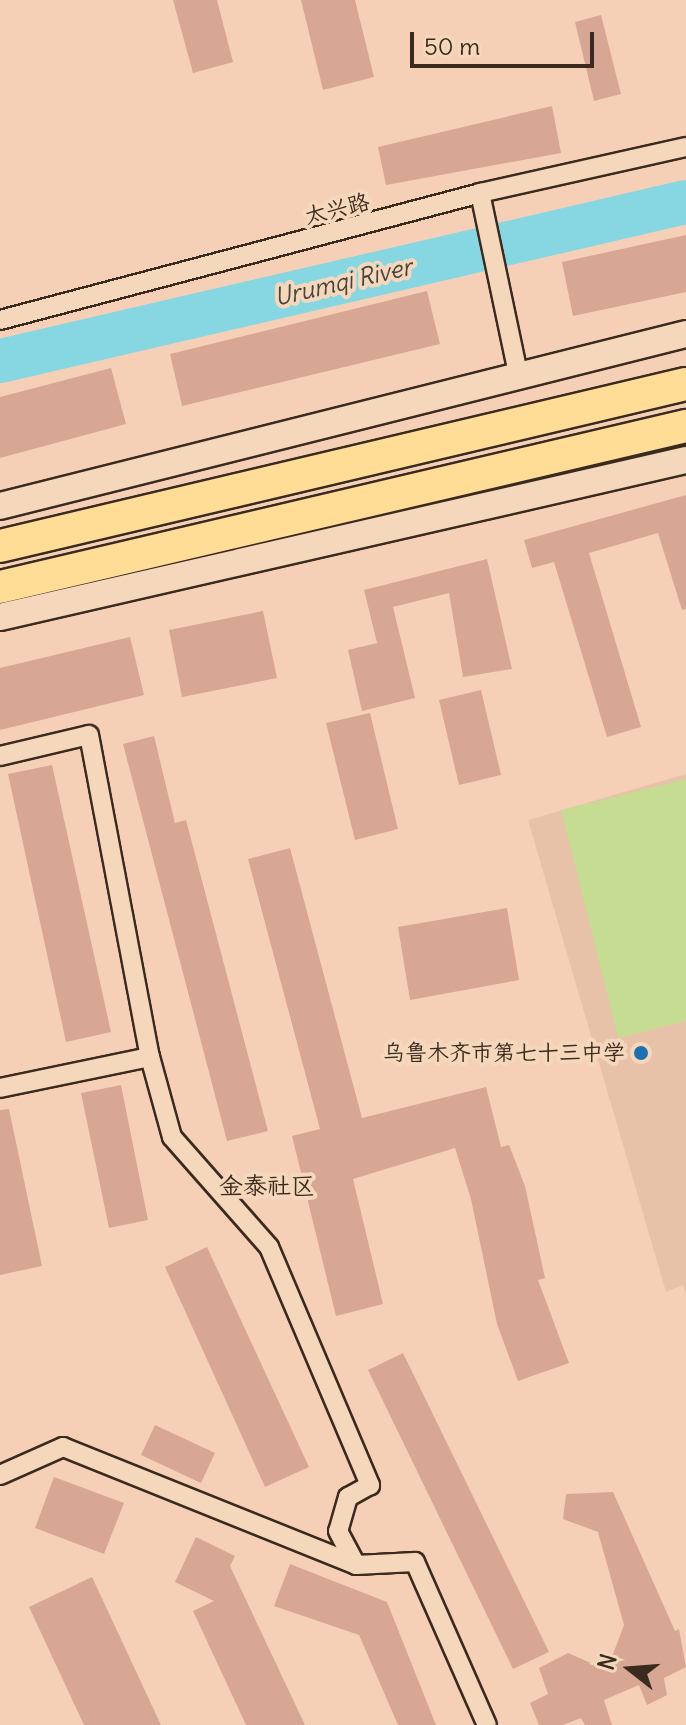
<!DOCTYPE html>
<meta charset="utf-8">
<style>
body{margin:0}
#map{position:relative;width:686px;height:1725px;overflow:hidden;background:#f5d0b6;font-family:Delius,"LXGW WenKai TC",sans-serif}
div>[style]{position:absolute}
.built>*{inset:0;background:#e8c1a9}
.green>*{inset:0;background:#c6dc92}
.river>*{height:44px;margin:-22px;padding:0 22px;transform-origin:22px;border-radius:22px;background:#87d7e3}
.building>*{inset:0;background:#d8a794}
.roads{filter:drop-shadow(2px 0 #3b2a1e) drop-shadow(-2px 0 #3b2a1e) drop-shadow(0 2px #3b2a1e) drop-shadow(0 -2px #3b2a1e)}
.minor>*{height:18px;margin:-9px;padding:0 9px;transform-origin:9px;border-radius:9px;background:#f5d8bb}
.secondary>*{height:26px;margin:-13px;padding:0 13px;transform-origin:13px;border-radius:13px;background:#f5d8bb}
.trunk>*{height:32px;margin:-16px;padding:0 16px;transform-origin:16px;border-radius:16px;background:#ffdd96}
.dots>*{width:22px;height:22px;translate:-50% -50%;box-sizing:border-box;border:4px solid #f5d8bb;border-radius:50%}
span{translate:-50% -50%;white-space:nowrap;text-align:center;line-height:1.15;-webkit-text-stroke:8px #f5d8bb;paint-order:stroke}
.street-label{font-size:22px;color:#3b2a1e}
.poi-label{font-size:22px;color:#3b2a1e}
.right{translate:-100% -50%;text-align:right}
.water-label{font-size:24px;color:#46443c;font-style:italic}
.neighbourhood-label{font-size:24px;color:#3b2a1e}
.north{position:absolute;left:590px;top:1629px;width:80px;height:80px;-webkit-text-stroke:6px #f5d8bb;paint-order:stroke;rotate:287deg;font-size:22px;font-weight:700;line-height:32px;text-align:center;color:#3b2a1e}
.north::after{content:'';display:block;margin:auto;width:28px;height:36px;background:#3b2a1e;clip-path:polygon(50% 0,100% 100%,50% 72%,0 100%)}
.scale{position:absolute;left:410px;top:32px;width:184px;height:36px;box-sizing:border-box;border:4px solid #3b2a1e;border-top:0;padding-left:10px;font-size:24px;line-height:28px;white-space:nowrap;color:#3b2a1e;-webkit-text-stroke:6px #f5d8bb;paint-order:stroke}
</style>
<div id="map">
<div class="built">
<div style="clip-path:polygon(686px 774px,686px 1294px,683px 1285px,666px 1292px,528px 820px)"></div>
</div>
<div class="green">
<div style="clip-path:polygon(686px 779px,686px 1021px,618px 1038px,561px 810px)"></div>
</div>
<div class="river">
<div style="left:0;top:361px;width:704px;rotate:-13.05deg"></div>
</div>
<div class="building">
<div style="clip-path:polygon(173px 0,217px 0,233px 62px,193px 73px)"></div>
<div style="clip-path:polygon(301px 0,355px 0,374px 77px,323px 90px)"></div>
<div style="clip-path:polygon(601px 15px,621px 94px,594px 101px,575px 22px)"></div>
<div style="clip-path:polygon(552px 106px,561px 153px,386px 185px,378px 147px)"></div>
<div style="clip-path:polygon(686px 235px,686px 292px,573px 316px,562px 262px)"></div>
<div style="clip-path:polygon(427px 291px,440px 344px,182px 406px,170px 354px)"></div>
<div style="clip-path:polygon(111px 368px,126px 424px,0 458px,0 397px)"></div>
<div style="clip-path:polygon(686px 495px,686px 609px,682px 610px,658px 533px,589px 553px,641px 727px,607px 737px,554px 562px,532px 568px,524px 540px)"></div>
<div style="clip-path:polygon(487px 559px,512px 669px,463px 677px,449px 593px,393px 607px,415px 698px,362px 711px,348px 650px,377px 643px,364px 590px)"></div>
<div style="clip-path:polygon(263px 611px,277px 678px,182px 697px,169px 630px)"></div>
<div style="clip-path:polygon(130px 637px,144px 695px,0 730px,0 668px)"></div>
<div style="clip-path:polygon(481px 690px,501px 775px,459px 785px,439px 700px)"></div>
<div style="clip-path:polygon(370px 713px,398px 829px,355px 840px,326px 723px)"></div>
<div style="clip-path:polygon(154px 736px,175px 823px,186px 820px,268px 1131px,227px 1141px,123px 744px)"></div>
<div style="clip-path:polygon(52px 765px,111px 1032px,66px 1042px,8px 774px)"></div>
<div style="clip-path:polygon(290px 848px,362px 1118px,486px 1087px,501px 1147px,509px 1145px,525px 1186px,545px 1278px,538px 1280px,569px 1363px,518px 1381px,497px 1324px,471px 1199px,455px 1148px,353px 1179px,383px 1304px,336px 1316px,292px 1136px,320px 1129px,248px 859px)"></div>
<div style="clip-path:polygon(507px 908px,519px 980px,410px 1000px,398px 927px)"></div>
<div style="clip-path:polygon(121px 1085px,148px 1220px,109px 1228px,81px 1093px)"></div>
<div style="clip-path:polygon(9px 1109px,42px 1266px,0 1275px,0 1110px)"></div>
<div style="clip-path:polygon(207px 1247px,309px 1467px,265px 1487px,165px 1267px)"></div>
<div style="clip-path:polygon(403px 1353px,549px 1652px,513px 1669px,368px 1370px)"></div>
<div style="clip-path:polygon(155px 1425px,215px 1453px,201px 1483px,141px 1455px)"></div>
<div style="clip-path:polygon(54px 1477px,124px 1503px,104px 1554px,35px 1528px)"></div>
<div style="clip-path:polygon(613px 1492px,675px 1631px,679px 1629px,686px 1667px,664px 1678px,667px 1695px,647px 1705px,639px 1685px,604px 1700px,612px 1725px,585px 1725px,581px 1718px,563px 1725px,539px 1725px,530px 1703px,548px 1694px,539px 1668px,568px 1653px,607px 1670px,624px 1625px,598px 1532px,563px 1519px,566px 1494px)"></div>
<div style="clip-path:polygon(196px 1537px,235px 1556px,230px 1566px,305px 1725px,246px 1725px,193px 1611px,214px 1601px,175px 1582px)"></div>
<div style="clip-path:polygon(290px 1564px,387px 1602px,436px 1725px,398px 1725px,359px 1635px,274px 1606px)"></div>
<div style="clip-path:polygon(92px 1577px,161px 1725px,84px 1725px,29px 1607px)"></div>
</div>
<div class="roads">
<div class="minor">
<div style="left:480px;top:193px;width:184px;rotate:78.1deg"></div>
<div style="left:0;top:320px;width:497px;rotate:-14.8deg"></div>
<div style="left:480px;top:193px;width:211px;rotate:-12.6deg"></div>
<div style="left:0;top:756px;width:91px;rotate:-13.3deg"></div>
<div style="left:89px;top:735px;width:328px;rotate:79.3deg"></div>
<div style="left:150px;top:1057px;width:83px;rotate:74.6deg"></div>
<div style="left:172px;top:1137px;width:147px;rotate:48.6deg"></div>
<div style="left:269px;top:1247px;width:259px;rotate:67deg"></div>
<div style="left:370px;top:1485px;width:25px;rotate:151deg"></div>
<div style="left:348px;top:1497px;width:35px;rotate:106deg"></div>
<div style="left:338px;top:1531px;width:38px;rotate:62deg"></div>
<div style="left:0;top:1088px;width:153px;rotate:-11.7deg"></div>
<div style="left:0;top:1475px;width:69px;rotate:-24deg"></div>
<div style="left:63px;top:1447px;width:316px;rotate:21.9deg"></div>
<div style="left:356px;top:1565px;width:59px;rotate:-2.9deg"></div>
<div style="left:415px;top:1562px;width:178px;rotate:66.2deg"></div>
</div>
<div class="secondary">
<div style="left:0;top:506px;width:707px;rotate:-14.08deg"></div>
<div style="left:0;top:617px;width:704px;rotate:-12.89deg"></div>
</div>
<div class="trunk">
<div style="left:0;top:546px;width:705px;rotate:-13.29deg"></div>
<div style="left:0;top:587px;width:705px;rotate:-13.21deg"></div>
</div>
</div>
<div class="dots">
<div style="left:641px;top:1053px;background:#1f6fb2"></div>
</div>
<div class="street-label">
<span style="left:337px;top:209px;rotate:-14deg">太兴路</span>
</div>
<div class="poi-label">
<span class="right" style="left:625px;top:1053px">乌鲁木齐市第七十三中学</span>
</div>
<div class="water-label">
<span style="left:343px;top:282px;rotate:-13deg">Urumqi River</span>
</div>
<div class="neighbourhood-label">
<span style="left:267px;top:1186px">金泰社区</span>
</div>
<div class="north">N</div>
<div class="scale">50 m</div>
</div>
